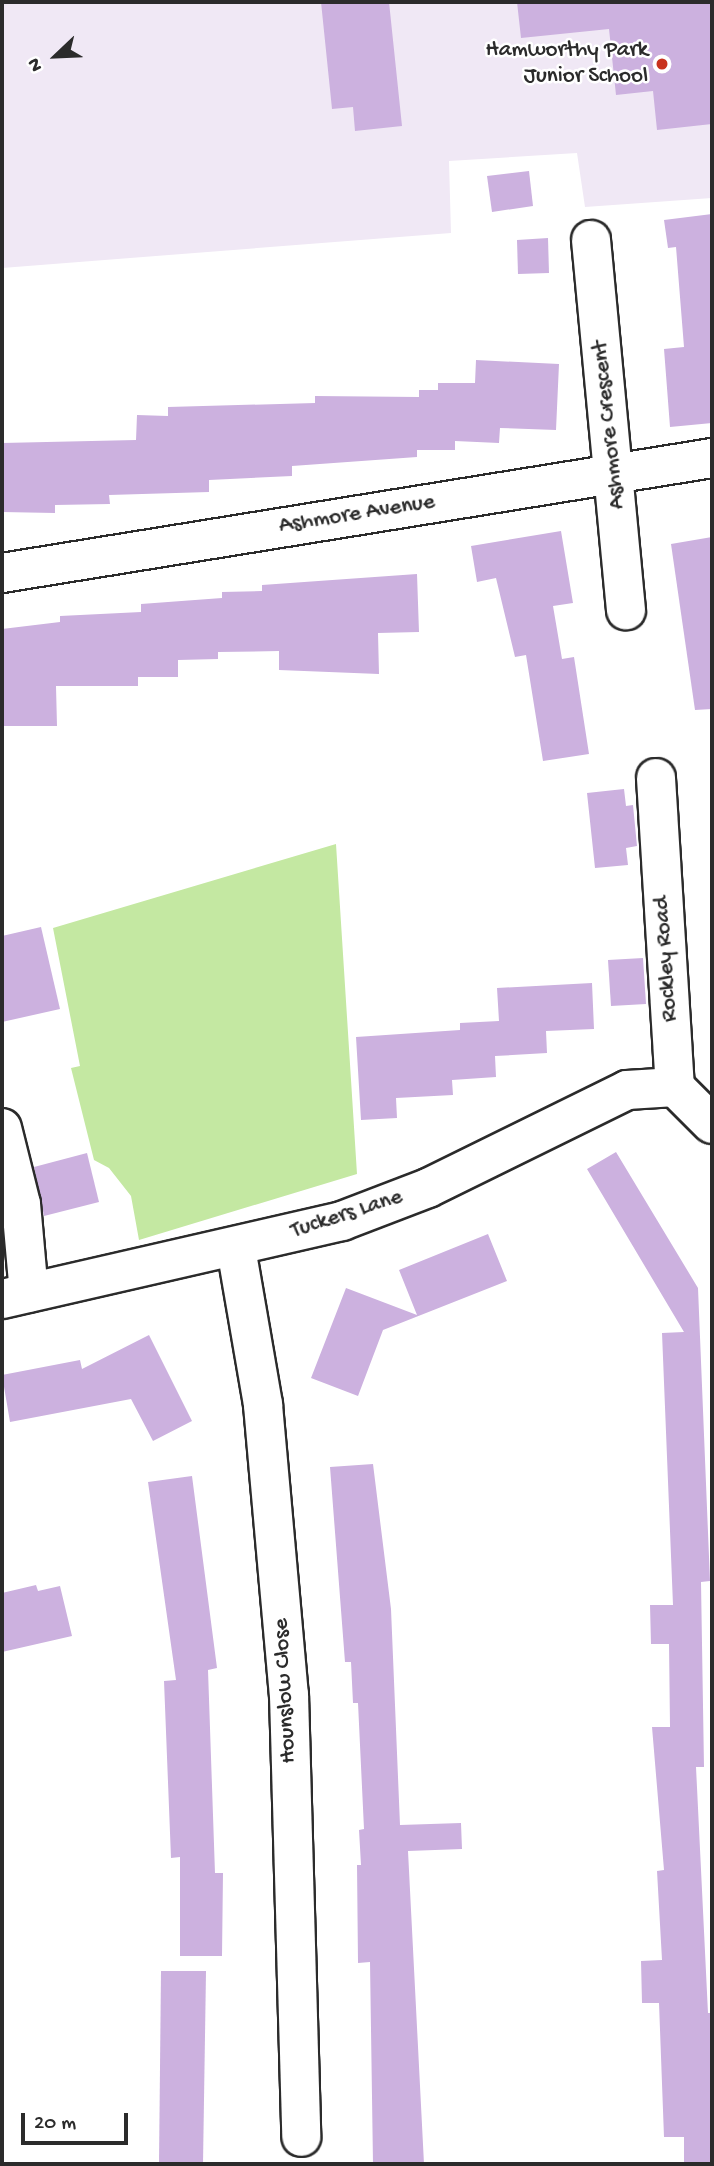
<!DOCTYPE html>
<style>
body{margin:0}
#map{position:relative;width:714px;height:2166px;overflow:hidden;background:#fff;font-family:"Gochi Hand",sans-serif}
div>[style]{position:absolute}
.built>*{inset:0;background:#f0e8f5}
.green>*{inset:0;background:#c4e8a2}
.building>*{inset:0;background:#ccb1df}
.roads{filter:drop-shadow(2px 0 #2b2b2b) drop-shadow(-2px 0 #2b2b2b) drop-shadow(0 2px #2b2b2b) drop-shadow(0 -2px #2b2b2b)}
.minor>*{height:38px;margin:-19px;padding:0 19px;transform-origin:19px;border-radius:19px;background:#fff}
.dots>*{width:19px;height:19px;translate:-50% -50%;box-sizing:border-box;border:4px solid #fff;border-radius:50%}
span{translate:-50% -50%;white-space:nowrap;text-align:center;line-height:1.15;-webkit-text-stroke:5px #fff;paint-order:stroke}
.poi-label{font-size:23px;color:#2b2b2b}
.right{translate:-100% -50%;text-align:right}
.street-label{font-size:23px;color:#2b2b2b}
.frame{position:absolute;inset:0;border:4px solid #2b2b2b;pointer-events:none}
.north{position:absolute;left:21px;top:21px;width:70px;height:70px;-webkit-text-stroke:5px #fff;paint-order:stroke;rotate:247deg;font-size:19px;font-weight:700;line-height:28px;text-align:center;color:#2b2b2b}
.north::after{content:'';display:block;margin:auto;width:24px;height:32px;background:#2b2b2b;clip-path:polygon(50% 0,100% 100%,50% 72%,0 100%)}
.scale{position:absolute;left:21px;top:2113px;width:107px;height:32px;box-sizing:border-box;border:4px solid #2b2b2b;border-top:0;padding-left:9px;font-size:21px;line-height:24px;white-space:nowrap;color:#2b2b2b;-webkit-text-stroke:5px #fff;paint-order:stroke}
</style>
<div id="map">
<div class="built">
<div style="clip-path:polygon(2px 2px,712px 2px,712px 198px,585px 207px,577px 153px,449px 161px,451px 233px,2px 268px)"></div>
</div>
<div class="green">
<div style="clip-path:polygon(336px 844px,357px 1174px,139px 1240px,131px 1196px,109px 1168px,94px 1160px,71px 1068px,80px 1066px,53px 928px)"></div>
</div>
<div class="building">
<div style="clip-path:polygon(321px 2px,389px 2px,402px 126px,355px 131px,353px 107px,332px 109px)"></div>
<div style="clip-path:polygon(517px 2px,712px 2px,712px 124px,657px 130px,653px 91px,616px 95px,609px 29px,521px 38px)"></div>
<div style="clip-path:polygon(529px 171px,533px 206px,492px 212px,487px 176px)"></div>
<div style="clip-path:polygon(712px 214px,712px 423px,670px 427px,664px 349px,684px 347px,676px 247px,668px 248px,664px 220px)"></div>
<div style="clip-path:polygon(548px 238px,549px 273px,518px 274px,517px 240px)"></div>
<div style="clip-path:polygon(476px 360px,559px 364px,556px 430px,500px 428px,499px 443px,455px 441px,455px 450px,417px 450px,417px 457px,292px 466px,292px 476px,209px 480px,209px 492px,109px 495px,110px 504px,55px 505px,55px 513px,2px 512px,2px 443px,136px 440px,137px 415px,168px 416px,168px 407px,315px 403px,315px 396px,419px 397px,419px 390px,438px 390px,438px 383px,475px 383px)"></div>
<div style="clip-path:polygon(561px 531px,573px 603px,553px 606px,562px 659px,574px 657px,589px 754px,543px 761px,526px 655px,515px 657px,496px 578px,477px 582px,471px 546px)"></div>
<div style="clip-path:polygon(712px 537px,712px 709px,695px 710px,671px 544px)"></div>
<div style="clip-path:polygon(417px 574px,419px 632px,378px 633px,379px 674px,279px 670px,279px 651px,218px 652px,218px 659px,178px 660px,178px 677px,138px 677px,138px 686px,56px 686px,57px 726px,2px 726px,2px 629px,60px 622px,60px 616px,141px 612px,141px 604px,222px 598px,222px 592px,262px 591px,262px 585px)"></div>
<div style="clip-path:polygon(624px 789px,626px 806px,633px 805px,637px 846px,626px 848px,628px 865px,595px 868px,587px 793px)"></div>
<div style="clip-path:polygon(41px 927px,60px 1009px,2px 1022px,2px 936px)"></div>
<div style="clip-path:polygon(643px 958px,646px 1004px,611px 1006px,608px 960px)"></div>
<div style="clip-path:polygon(592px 983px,594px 1029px,546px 1031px,547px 1053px,495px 1056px,496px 1077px,452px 1080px,453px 1095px,396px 1098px,397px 1118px,361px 1120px,356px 1037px,460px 1030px,460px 1023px,499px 1021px,497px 988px)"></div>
<div style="clip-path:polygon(616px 1152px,698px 1288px,710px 1581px,701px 1582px,704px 1767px,696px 1767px,708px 2013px,712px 2013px,712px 2164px,684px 2164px,684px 2137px,664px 2137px,659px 2003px,642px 2003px,641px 1961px,662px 1960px,657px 1871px,664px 1870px,652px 1727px,670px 1727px,669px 1644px,651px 1644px,650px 1605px,673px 1605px,662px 1333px,684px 1332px,587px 1169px)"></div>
<div style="clip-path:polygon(87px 1153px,99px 1202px,44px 1216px,34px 1167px)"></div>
<div style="clip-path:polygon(488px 1234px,507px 1281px,383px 1330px,358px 1396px,311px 1378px,346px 1288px,417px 1315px,399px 1270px)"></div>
<div style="clip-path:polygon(149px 1335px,192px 1421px,153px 1441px,131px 1399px,10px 1422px,2px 1375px,80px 1360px,82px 1369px)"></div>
<div style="clip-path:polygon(373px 1464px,391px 1609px,400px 1825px,461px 1823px,462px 1849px,408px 1851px,424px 2164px,373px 2164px,370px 1962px,358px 1963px,357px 1865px,361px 1865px,359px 1830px,364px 1829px,358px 1703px,353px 1703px,351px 1662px,345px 1662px,330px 1467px)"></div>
<div style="clip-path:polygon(192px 1476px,217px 1668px,208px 1670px,215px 1873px,223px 1873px,222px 1956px,180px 1956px,180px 1857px,171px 1858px,164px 1681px,176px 1680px,148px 1482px)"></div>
<div style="clip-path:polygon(36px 1585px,38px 1591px,60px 1586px,72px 1636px,2px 1652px,2px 1593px)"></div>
<div style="clip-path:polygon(161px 1971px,206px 1971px,203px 2164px,159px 2164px)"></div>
</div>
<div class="roads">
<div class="minor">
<div style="left:591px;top:240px;width:372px;rotate:84.6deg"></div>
<div style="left:2px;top:573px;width:719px;rotate:-9.2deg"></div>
<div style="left:656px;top:778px;width:310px;rotate:86.5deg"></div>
<div style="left:675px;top:1087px;width:52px;rotate:45deg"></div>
<div style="left:2px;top:1128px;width:78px;rotate:76deg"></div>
<div style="left:21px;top:1204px;width:89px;rotate:84.9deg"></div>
<div style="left:236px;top:1248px;width:159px;rotate:80.2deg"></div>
<div style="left:263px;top:1405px;width:291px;rotate:84.9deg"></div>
<div style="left:289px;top:1695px;width:442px;rotate:88.4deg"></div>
<div style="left:2px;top:1299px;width:349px;rotate:-12.9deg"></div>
<div style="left:342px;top:1221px;width:92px;rotate:-21deg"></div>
<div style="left:428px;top:1188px;width:222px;rotate:-26.2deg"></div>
<div style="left:627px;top:1090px;width:48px;rotate:-3.6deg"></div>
</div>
</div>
<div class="dots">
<div style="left:662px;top:64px;background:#c8321e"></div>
</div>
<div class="poi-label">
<span class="right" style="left:648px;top:64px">Hamworthy Park<br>Junior School</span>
</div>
<div class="street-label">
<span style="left:610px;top:425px;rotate:-96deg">Ashmore Crescent</span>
<span style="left:357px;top:515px;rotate:-9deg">Ashmore Avenue</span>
<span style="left:667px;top:959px;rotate:-94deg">Rockley Road</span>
<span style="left:347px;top:1215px;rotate:-18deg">Tuckers Lane</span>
<span style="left:286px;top:1691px;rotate:-93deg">Hounslow Close</span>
</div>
<div class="frame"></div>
<div class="north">N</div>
<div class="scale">20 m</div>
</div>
